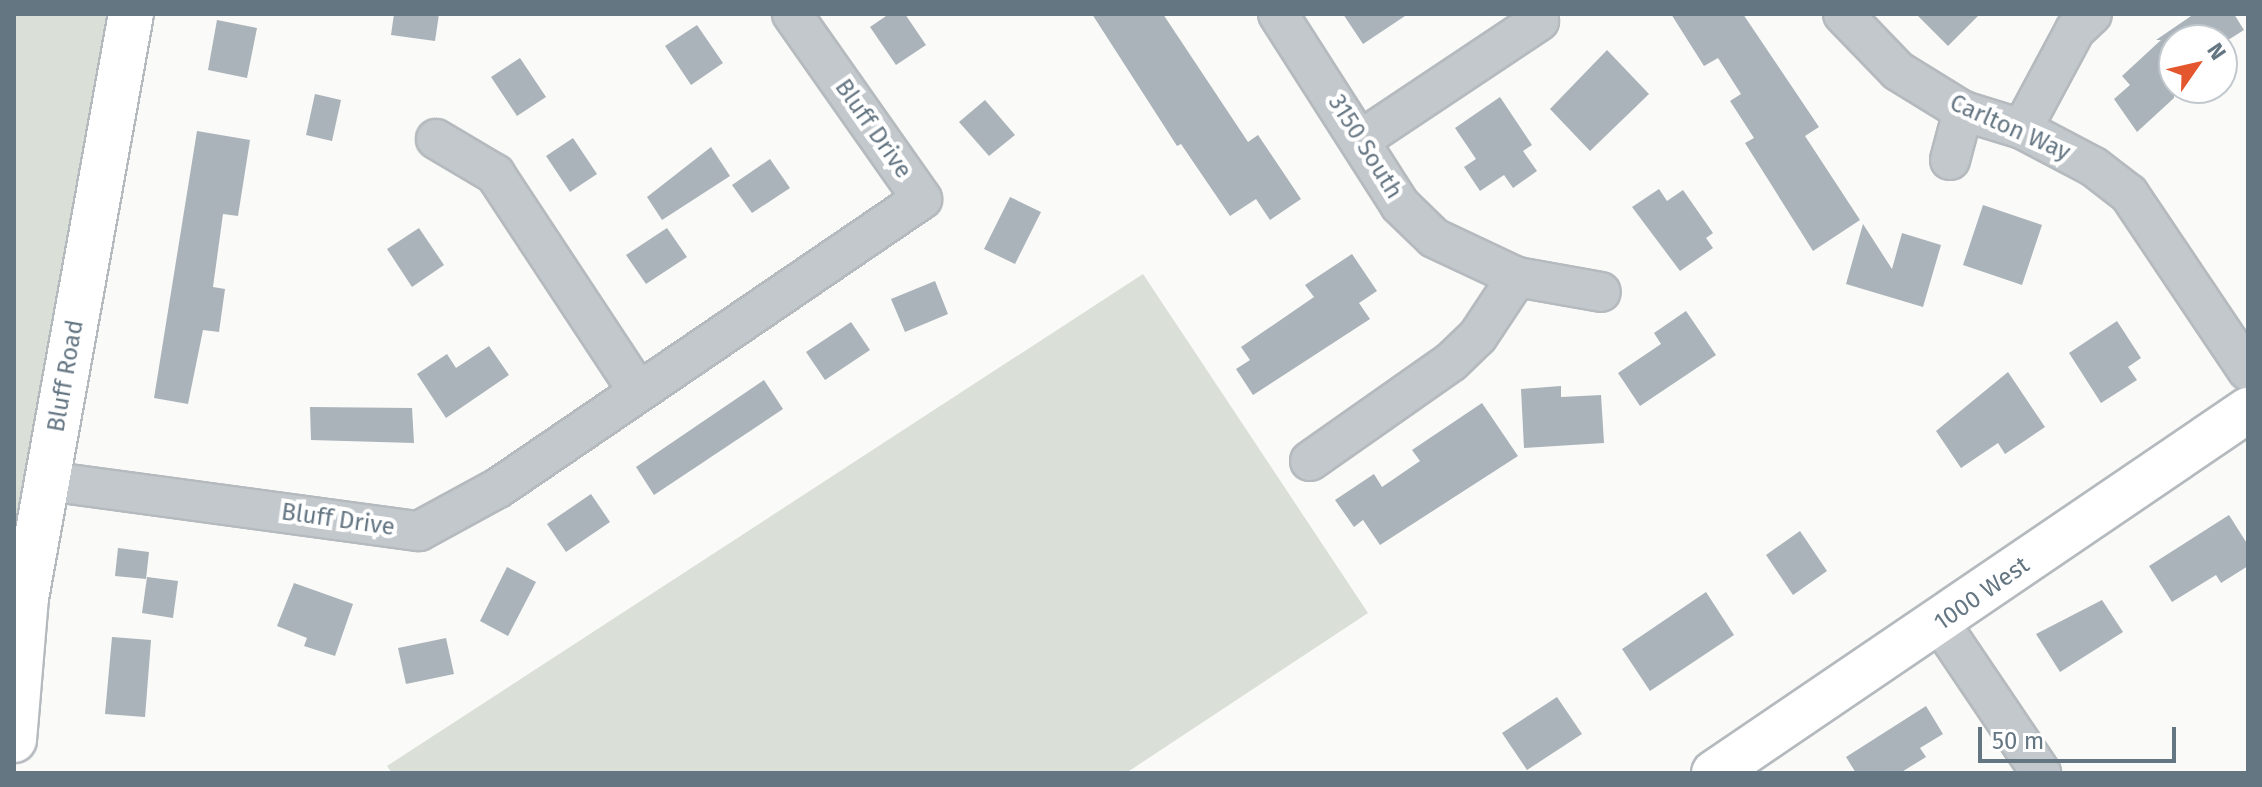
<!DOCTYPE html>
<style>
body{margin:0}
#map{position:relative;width:2262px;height:787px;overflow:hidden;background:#fafaf8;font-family:"Fira Sans",sans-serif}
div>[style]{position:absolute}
.green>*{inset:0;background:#dadfd7}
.building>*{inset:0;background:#aab3b9}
.roads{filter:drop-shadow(2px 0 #b5babe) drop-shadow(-2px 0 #b5babe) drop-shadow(0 2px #b5babe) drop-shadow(0 -2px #b5babe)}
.minor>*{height:38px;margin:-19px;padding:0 19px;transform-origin:19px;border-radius:19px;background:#c3c8cc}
.major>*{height:44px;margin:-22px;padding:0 22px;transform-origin:22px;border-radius:22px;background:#fff}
span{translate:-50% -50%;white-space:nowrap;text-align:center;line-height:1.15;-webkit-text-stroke:8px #fff;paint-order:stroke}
.street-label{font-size:24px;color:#657683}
.frame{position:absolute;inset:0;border:16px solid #657683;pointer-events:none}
.north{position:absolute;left:2158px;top:24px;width:80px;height:80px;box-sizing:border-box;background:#fff;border:2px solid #c1c8cd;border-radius:50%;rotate:56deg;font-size:22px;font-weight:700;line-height:32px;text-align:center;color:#657683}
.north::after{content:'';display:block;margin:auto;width:28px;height:36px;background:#e4572e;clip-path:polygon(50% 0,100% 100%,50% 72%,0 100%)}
.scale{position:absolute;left:1978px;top:727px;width:198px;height:36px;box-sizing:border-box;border:4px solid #657683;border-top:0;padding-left:10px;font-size:24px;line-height:28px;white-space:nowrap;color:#657683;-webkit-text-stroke:6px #fff;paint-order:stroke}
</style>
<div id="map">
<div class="green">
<div style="clip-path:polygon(14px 14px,107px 14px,14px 542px)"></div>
<div style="clip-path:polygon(1143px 274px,1368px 613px,1126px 773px,392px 773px,387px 766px)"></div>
</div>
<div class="building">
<div style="clip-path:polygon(394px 14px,439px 14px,435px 41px,391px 35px)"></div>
<div style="clip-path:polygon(889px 14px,905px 14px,926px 45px,896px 65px,870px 27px)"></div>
<div style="clip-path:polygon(1092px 14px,1163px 14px,1248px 142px,1258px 135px,1301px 199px,1270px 220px,1256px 199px,1230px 216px,1181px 144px,1177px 146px)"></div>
<div style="clip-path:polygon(1343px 14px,1408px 14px,1363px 44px)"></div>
<div style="clip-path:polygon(1671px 14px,1743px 14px,1819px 127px,1805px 136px,1860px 220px,1813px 251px,1745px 143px,1754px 138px,1730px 101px,1741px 94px,1718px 58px,1704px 66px)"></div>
<div style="clip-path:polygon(1916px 14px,1980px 14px,1948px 46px)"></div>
<div style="clip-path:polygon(2194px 14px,2234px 14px,2244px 30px,2228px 40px,2174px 40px,2174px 98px,2137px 132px,2114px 99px,2130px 85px,2122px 76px,2161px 40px,2156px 40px)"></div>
<div style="clip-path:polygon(217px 20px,257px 28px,247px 78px,208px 70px)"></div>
<div style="clip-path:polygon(697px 25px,723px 63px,691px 85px,665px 46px)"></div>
<div style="clip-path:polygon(1607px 50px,1649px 94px,1590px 151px,1550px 109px)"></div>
<div style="clip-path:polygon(520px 58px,546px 97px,517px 116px,491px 77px)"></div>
<div style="clip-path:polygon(315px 94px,341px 100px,332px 141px,306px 135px)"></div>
<div style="clip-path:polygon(1500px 97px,1532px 145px,1523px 151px,1537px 171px,1513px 188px,1504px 175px,1480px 191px,1464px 167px,1476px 159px,1455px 128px)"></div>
<div style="clip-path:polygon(985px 100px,1015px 135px,989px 156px,959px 122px)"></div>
<div style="clip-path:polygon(197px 131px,250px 140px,238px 216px,223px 214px,213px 287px,225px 289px,219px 332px,203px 330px,188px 404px,154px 398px)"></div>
<div style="clip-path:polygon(573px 138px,597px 174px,570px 192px,546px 156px)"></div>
<div style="clip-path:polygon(711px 147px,730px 176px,662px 220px,647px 197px)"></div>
<div style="clip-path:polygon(770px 159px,790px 188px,752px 213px,732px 185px)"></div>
<div style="clip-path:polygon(1659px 189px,1667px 201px,1683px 190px,1713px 233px,1706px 238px,1713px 248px,1680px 271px,1632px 207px)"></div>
<div style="clip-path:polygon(1010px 197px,1041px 212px,1015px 264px,984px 249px)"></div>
<div style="clip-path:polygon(1983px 205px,2042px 225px,2022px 285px,1963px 265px)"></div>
<div style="clip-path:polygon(1863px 224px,1892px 269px,1902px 233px,1941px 245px,1923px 307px,1846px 284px)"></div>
<div style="clip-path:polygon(419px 228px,444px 265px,412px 287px,387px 249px)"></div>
<div style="clip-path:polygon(667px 228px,687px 257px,646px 284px,626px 255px)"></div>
<div style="clip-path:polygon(1352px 254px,1377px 291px,1359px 303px,1370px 319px,1253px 395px,1236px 369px,1250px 360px,1241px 347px,1314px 297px,1305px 285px)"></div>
<div style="clip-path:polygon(935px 281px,948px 314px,905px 332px,891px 299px)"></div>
<div style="clip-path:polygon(1686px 311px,1716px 355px,1640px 406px,1618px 373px,1661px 344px,1654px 333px)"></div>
<div style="clip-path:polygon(2117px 321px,2141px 358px,2128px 367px,2137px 380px,2101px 403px,2069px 353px)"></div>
<div style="clip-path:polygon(851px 322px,870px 350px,825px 380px,806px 352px)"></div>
<div style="clip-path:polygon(489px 346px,509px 375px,446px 418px,417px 374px,447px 354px,456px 368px)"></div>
<div style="clip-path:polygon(2008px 372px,2045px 427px,2005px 454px,1998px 443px,1961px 468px,1936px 431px)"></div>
<div style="clip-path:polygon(764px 380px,783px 409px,654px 495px,636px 467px)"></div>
<div style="clip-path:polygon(1561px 386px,1561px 397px,1601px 395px,1604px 443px,1524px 448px,1521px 389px)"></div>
<div style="clip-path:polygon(1482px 403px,1518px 456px,1380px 545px,1363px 520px,1354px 527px,1335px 500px,1374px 474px,1382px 487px,1420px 461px,1412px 450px)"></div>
<div style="clip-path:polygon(310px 407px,412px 408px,414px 443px,311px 440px)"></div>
<div style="clip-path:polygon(591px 494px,610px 522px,566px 552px,547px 524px)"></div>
<div style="clip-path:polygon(2229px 515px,2248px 545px,2248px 566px,2221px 583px,2216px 575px,2172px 602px,2149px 566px)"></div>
<div style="clip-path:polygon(1800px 531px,1827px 571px,1793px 595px,1766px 555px)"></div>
<div style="clip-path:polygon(118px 548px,149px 552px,146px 579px,115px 576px)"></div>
<div style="clip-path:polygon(507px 567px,536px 582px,508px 636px,480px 621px)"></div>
<div style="clip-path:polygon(147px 577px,178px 581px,173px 618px,142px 613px)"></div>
<div style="clip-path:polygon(294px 583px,353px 604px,335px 656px,304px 646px,307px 638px,277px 626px)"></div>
<div style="clip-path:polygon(1706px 592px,1734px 635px,1650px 691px,1622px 649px)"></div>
<div style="clip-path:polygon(2102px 600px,2123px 632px,2060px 672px,2036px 634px)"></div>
<div style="clip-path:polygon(112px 637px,151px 640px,145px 717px,105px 714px)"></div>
<div style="clip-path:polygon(446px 638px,454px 674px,406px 684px,398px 648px)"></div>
<div style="clip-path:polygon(1557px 697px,1582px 734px,1527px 770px,1502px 733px)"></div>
<div style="clip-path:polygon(1926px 706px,1943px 734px,1920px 748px,1926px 757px,1900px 773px,1856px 773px,1846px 757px)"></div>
</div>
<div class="roads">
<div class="minor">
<div style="left:1278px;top:14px;width:227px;rotate:57.4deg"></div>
<div style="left:1400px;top:205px;width:47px;rotate:44.1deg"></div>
<div style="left:1434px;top:238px;width:92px;rotate:25.2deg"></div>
<div style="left:1517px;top:277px;width:85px;rotate:10.1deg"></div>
<div style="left:1843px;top:14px;width:79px;rotate:46deg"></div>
<div style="left:1898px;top:71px;width:76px;rotate:31.6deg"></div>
<div style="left:1963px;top:111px;width:62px;rotate:17deg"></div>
<div style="left:2022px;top:129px;width:81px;rotate:27.8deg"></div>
<div style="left:2094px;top:167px;width:44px;rotate:37.6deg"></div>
<div style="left:2129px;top:194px;width:213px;rotate:56.1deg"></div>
<div style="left:2022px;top:129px;width:112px;rotate:-61.8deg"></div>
<div style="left:2075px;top:30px;width:23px;rotate:-43deg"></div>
<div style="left:436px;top:139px;width:69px;rotate:30.7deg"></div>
<div style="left:495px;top:174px;width:260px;rotate:56.6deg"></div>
<div style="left:1362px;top:139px;width:213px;rotate:-33.7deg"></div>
<div style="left:1950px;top:160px;width:51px;rotate:-75.1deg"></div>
<div style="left:1310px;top:461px;width:172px;rotate:-35.1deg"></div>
<div style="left:1451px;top:362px;width:37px;rotate:-44deg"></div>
<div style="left:1478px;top:336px;width:71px;rotate:-56.5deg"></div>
<div style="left:47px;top:481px;width:375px;rotate:7.7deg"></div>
<div style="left:419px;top:531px;width:90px;rotate:-28.6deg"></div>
<div style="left:498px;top:488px;width:513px;rotate:-34.28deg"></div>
<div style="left:922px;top:199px;width:226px;rotate:-125.1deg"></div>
<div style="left:1940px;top:623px;width:181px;rotate:56deg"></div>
</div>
<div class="major">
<div style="left:14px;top:740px;width:143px;rotate:-85.2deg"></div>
<div style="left:26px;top:598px;width:593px;rotate:-79.81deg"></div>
<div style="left:1714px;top:773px;width:646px;rotate:-34.21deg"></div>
</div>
</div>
<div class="street-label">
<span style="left:2010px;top:128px;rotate:24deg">Carlton Way</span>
<span style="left:873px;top:129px;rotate:55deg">Bluff Drive</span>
<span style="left:1365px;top:147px;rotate:58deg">3150 South</span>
<span style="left:66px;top:376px;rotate:-80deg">Bluff Road</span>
<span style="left:338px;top:520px;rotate:8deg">Bluff Drive</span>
<span style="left:1982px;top:594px;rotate:-35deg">1000 West</span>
</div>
<div class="frame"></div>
<div class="north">N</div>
<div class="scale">50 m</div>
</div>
